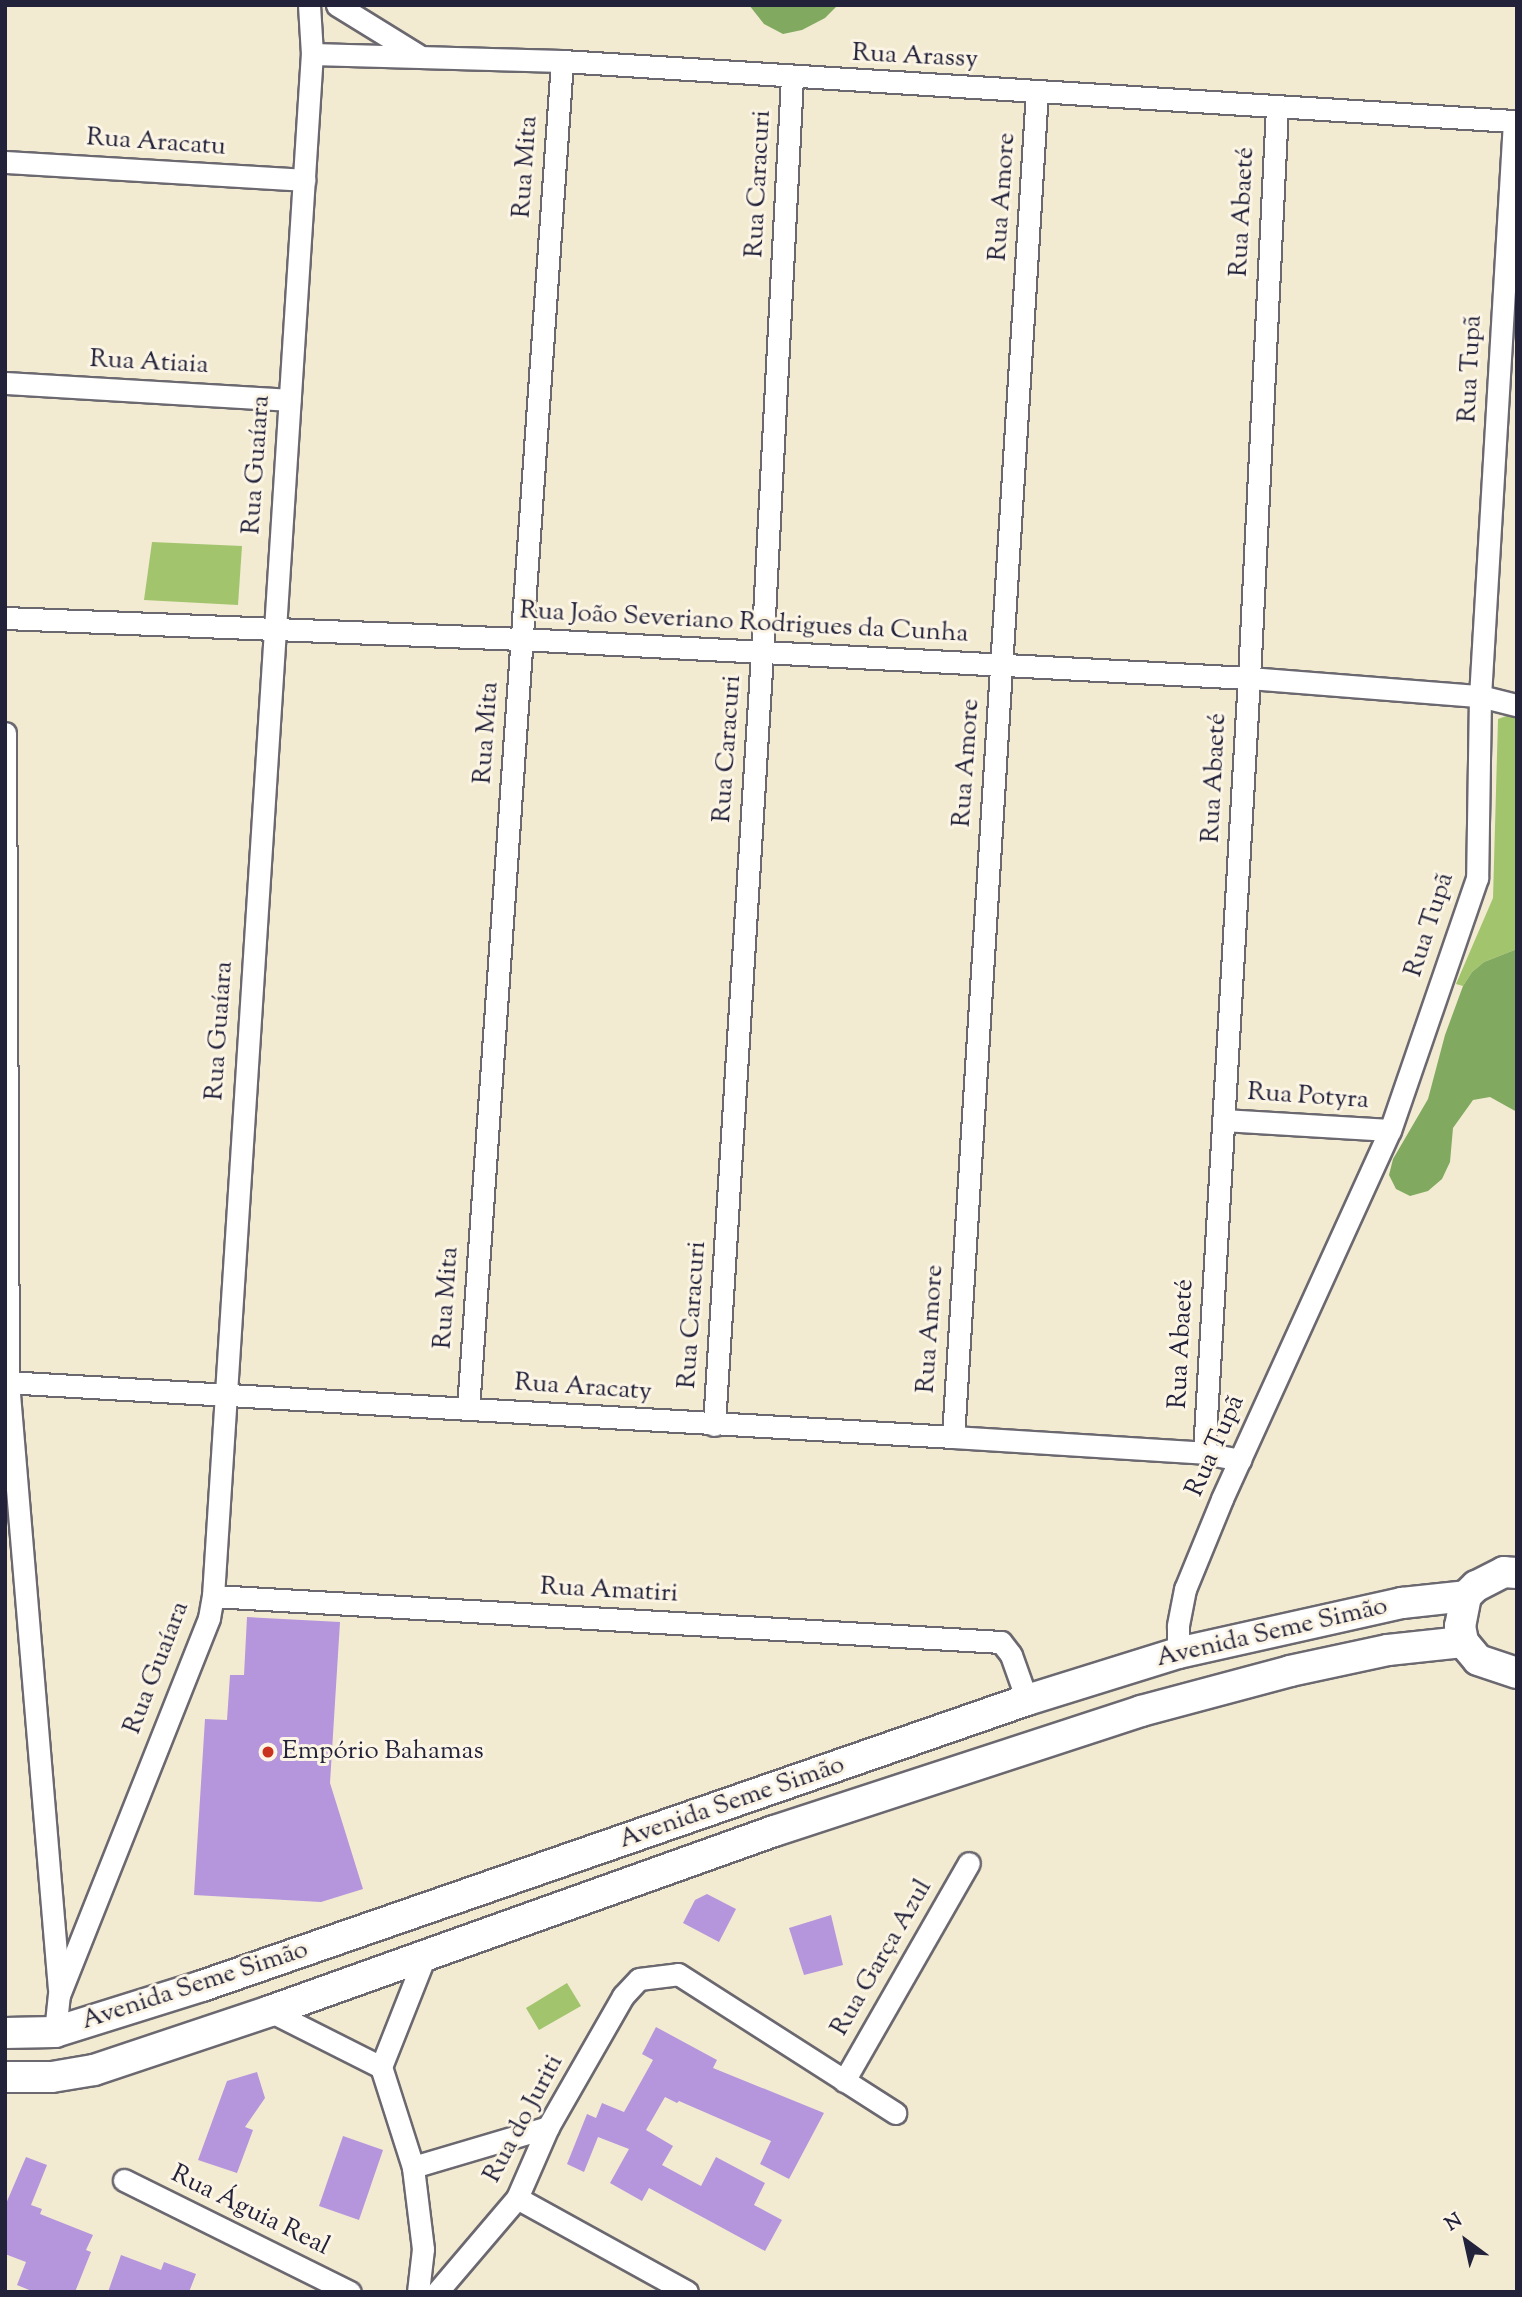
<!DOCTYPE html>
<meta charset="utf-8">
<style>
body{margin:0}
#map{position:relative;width:1522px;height:2297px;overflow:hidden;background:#f2ebd2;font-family:"Sorts Mill Goudy",serif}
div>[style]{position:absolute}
.green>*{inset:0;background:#a2c46d}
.forest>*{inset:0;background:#81aa60}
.building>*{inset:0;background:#b595dc}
.roads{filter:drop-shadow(2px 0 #6b6870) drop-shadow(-2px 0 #6b6870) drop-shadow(0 2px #6b6870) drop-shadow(0 -2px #6b6870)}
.street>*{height:21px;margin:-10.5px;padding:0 10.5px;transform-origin:10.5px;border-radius:10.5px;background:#fff}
.secondary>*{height:30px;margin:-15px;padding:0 15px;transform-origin:15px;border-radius:15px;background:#fff}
.dots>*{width:19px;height:19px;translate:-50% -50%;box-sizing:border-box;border:4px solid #fcf5e5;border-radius:50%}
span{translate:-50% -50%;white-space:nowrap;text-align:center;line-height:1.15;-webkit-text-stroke:6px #fcf5e5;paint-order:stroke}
.street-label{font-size:26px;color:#22223b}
.poi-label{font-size:26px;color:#22223b}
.left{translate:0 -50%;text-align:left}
.frame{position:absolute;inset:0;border:7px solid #22223b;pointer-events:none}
.north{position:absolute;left:1431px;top:2206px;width:70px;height:70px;-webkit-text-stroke:5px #fcf5e5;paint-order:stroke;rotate:327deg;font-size:19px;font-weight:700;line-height:28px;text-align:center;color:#22223b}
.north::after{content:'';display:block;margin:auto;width:24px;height:32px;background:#22223b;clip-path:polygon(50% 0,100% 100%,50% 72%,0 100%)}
</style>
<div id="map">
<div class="green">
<div style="clip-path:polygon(152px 542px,242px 546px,238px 605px,144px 600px)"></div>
<div style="clip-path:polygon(1509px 715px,1517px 718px,1517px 949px,1484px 962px,1472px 972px,1463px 986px,1456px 984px,1493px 898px,1498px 719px)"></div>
<div style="clip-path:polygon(567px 1983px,581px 2006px,539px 2030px,526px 2008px)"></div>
</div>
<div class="forest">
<div style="clip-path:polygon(749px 5px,838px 5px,825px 18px,802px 30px,783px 34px,764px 24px)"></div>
<div style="clip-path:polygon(1517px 949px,1517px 1112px,1490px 1097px,1473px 1100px,1453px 1128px,1450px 1162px,1442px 1179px,1428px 1191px,1410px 1196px,1396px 1189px,1389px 1175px,1393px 1159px,1428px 1099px,1445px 1035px,1463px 986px,1472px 972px,1484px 962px)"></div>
</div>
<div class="building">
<div style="clip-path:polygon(247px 1617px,340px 1622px,330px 1783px,363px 1889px,321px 1902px,194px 1895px,205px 1719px,227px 1720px,230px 1675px,244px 1675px)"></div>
<div style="clip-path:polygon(707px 1894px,736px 1909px,719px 1942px,683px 1923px,695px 1900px)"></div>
<div style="clip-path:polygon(831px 1915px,843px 1965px,804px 1975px,789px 1928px)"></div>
<div style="clip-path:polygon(656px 2027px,717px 2060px,713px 2068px,824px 2113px,789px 2179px,760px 2164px,771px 2141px,679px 2101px,677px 2103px,665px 2097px,646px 2130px,673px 2146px,662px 2165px,701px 2186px,716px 2157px,765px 2183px,754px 2205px,782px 2220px,765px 2251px,649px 2188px,642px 2201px,610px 2183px,629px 2149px,598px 2137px,584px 2172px,567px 2164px,587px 2114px,596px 2118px,602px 2103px,624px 2112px,653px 2060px,642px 2054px)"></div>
<div style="clip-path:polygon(257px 2072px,265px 2098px,245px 2127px,253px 2130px,237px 2173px,198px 2160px,227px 2081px)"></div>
<div style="clip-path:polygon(343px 2136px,383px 2150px,359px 2220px,319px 2206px)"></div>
<div style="clip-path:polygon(26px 2157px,47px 2165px,31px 2205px,42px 2209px,40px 2214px,93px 2235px,86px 2250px,91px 2252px,75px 2292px,34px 2292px,17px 2285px,26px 2262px,5px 2254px,5px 2206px)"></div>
<div style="clip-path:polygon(121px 2255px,161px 2270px,164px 2262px,196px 2274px,189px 2292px,108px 2292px)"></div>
</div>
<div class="roads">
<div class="street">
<div style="left:337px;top:5px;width:95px;rotate:31.7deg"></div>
<div style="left:312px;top:54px;width:250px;rotate:1.6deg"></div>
<div style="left:562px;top:61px;width:954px;rotate:3.61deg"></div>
<div style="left:1514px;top:121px;width:576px;rotate:93.38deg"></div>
<div style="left:1480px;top:696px;width:182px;rotate:90.9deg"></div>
<div style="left:1477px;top:878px;width:267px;rotate:109deg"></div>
<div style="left:1390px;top:1130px;width:405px;rotate:114.5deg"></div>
<div style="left:1222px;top:1499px;width:97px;rotate:112.3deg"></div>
<div style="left:1185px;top:1589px;width:38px;rotate:101deg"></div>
<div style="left:1178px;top:1626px;width:27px;rotate:90deg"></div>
<div style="left:5px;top:162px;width:300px;rotate:3.4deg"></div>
<div style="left:5px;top:383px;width:285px;rotate:3.4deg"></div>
<div style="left:5px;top:618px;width:516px;rotate:2.33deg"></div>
<div style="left:521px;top:639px;width:729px;rotate:3.07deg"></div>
<div style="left:1249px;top:678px;width:232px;rotate:4.5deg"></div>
<div style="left:1480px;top:696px;width:38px;rotate:14deg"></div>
<div style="left:5px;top:733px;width:649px;rotate:89.74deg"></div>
<div style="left:8px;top:1382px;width:609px;rotate:85.2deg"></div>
<div style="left:1223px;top:1120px;width:167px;rotate:3.4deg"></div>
<div style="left:5px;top:1382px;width:950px;rotate:3.32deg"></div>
<div style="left:953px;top:1437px;width:252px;rotate:3.6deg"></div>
<div style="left:1204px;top:1453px;width:37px;rotate:11deg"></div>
<div style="left:468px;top:1409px;width:1351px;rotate:-86.01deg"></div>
<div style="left:714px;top:1425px;width:772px;rotate:-86.44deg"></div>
<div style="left:762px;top:654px;width:578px;rotate:-87.02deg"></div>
<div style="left:953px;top:1437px;width:1348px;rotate:-86.43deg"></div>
<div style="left:1204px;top:1453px;width:776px;rotate:-86.68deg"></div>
<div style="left:1249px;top:678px;width:572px;rotate:-87.19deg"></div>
<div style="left:213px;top:1596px;width:789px;rotate:3.34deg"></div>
<div style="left:1001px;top:1642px;width:16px;rotate:52deg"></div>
<div style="left:1011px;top:1655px;width:48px;rotate:70.4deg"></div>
<div style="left:270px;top:2011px;width:124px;rotate:26.8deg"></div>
<div style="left:55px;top:2032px;width:37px;rotate:-84deg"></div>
<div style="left:59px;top:1995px;width:406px;rotate:-68.3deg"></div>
<div style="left:209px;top:1618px;width:22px;rotate:-80deg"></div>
<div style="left:213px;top:1596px;width:1545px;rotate:-86.33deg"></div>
<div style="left:312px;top:54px;width:49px;rotate:-93.5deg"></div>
<div style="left:844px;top:2081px;width:251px;rotate:-60.2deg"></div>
<div style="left:413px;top:2167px;width:141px;rotate:-16.5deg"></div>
<div style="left:124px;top:2180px;width:252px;rotate:26.4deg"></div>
<div style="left:517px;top:2198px;width:194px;rotate:28.9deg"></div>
<div style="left:418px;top:2292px;width:43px;rotate:-83.4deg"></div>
<div style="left:423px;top:2249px;width:83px;rotate:-97deg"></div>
<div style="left:413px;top:2167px;width:105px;rotate:-107.7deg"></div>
<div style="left:381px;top:2067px;width:119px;rotate:-68.4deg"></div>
<div style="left:437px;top:2292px;width:123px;rotate:-49.6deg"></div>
<div style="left:517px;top:2198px;width:77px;rotate:-66.4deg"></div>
<div style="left:548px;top:2127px;width:151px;rotate:-60.2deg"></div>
<div style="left:623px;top:1996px;width:23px;rotate:-47deg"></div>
<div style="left:639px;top:1979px;width:39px;rotate:-7deg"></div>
<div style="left:678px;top:1974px;width:258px;rotate:32.6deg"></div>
</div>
<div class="secondary">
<div style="left:1517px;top:1573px;width:13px;rotate:-176deg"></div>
<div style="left:1504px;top:1572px;width:31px;rotate:153deg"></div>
<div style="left:1476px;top:1586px;width:14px;rotate:135deg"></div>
<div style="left:1466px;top:1596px;width:31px;rotate:101deg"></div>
<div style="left:1460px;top:1626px;width:16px;rotate:79deg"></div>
<div style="left:1463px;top:1642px;width:23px;rotate:50deg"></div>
<div style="left:1478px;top:1660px;width:41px;rotate:18.4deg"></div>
<div style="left:5px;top:2033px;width:50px;rotate:-1.1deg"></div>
<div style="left:55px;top:2032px;width:154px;rotate:-17.4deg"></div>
<div style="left:202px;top:1986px;width:873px;rotate:-19.12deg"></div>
<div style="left:1027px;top:1700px;width:158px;rotate:-17.3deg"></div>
<div style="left:1178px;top:1653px;width:230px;rotate:-12.6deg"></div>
<div style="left:1402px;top:1603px;width:64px;rotate:-6.2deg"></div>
<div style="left:5px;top:2077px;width:47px"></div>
<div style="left:52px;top:2077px;width:43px;rotate:-9.5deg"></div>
<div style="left:94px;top:2070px;width:186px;rotate:-18.5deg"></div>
<div style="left:270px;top:2011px;width:535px;rotate:-19.65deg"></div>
<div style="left:774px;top:1831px;width:386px;rotate:-18.1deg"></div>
<div style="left:1141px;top:1711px;width:154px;rotate:-15deg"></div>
<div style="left:1290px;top:1671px;width:100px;rotate:-12.1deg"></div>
<div style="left:1388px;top:1650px;width:75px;rotate:-6.1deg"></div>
</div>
</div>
<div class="dots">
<div style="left:268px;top:1752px;background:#c8321e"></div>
</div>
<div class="street-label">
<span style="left:915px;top:57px;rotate:3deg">Rua Arassy</span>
<span style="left:156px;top:143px;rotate:4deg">Rua Aracatu</span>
<span style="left:526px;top:167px;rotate:-86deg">Rua Mita</span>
<span style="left:759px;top:184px;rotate:-87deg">Rua Caracuri</span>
<span style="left:1003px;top:197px;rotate:-86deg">Rua Amore</span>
<span style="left:1243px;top:212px;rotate:-87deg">Rua Abaeté</span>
<span style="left:149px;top:363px;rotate:3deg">Rua Atiaia</span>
<span style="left:1471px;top:369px;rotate:-87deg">Rua Tupã</span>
<span style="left:257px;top:465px;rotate:-86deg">Rua Guaíara</span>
<span style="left:744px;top:623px;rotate:3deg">Rua João Severiano Rodrigues da Cunha</span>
<span style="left:487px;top:733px;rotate:-86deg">Rua Mita</span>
<span style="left:728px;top:749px;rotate:-86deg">Rua Caracuri</span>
<span style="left:967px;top:763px;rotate:-86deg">Rua Amore</span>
<span style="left:1215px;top:778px;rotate:-87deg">Rua Abaeté</span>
<span style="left:1430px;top:925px;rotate:-72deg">Rua Tupã</span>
<span style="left:220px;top:1031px;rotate:-86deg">Rua Guaíara</span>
<span style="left:1308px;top:1097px;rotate:4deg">Rua Potyra</span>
<span style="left:447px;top:1298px;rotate:-86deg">Rua Mita</span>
<span style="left:693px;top:1315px;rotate:-86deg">Rua Caracuri</span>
<span style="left:931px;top:1329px;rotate:-86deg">Rua Amore</span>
<span style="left:1182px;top:1344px;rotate:-87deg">Rua Abaeté</span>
<span style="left:583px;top:1388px;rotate:4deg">Rua Aracaty</span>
<span style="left:1216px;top:1446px;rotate:-66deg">Rua Tupã</span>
<span style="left:609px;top:1591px;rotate:3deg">Rua Amatiri</span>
<span style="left:1272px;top:1633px;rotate:-13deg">Avenida Seme Simão</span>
<span style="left:157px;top:1668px;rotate:-69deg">Rua Guaíara</span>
<span style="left:732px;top:1803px;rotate:-19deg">Avenida Seme Simão</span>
<span style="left:882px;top:1958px;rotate:-60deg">Rua Garça Azul</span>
<span style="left:195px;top:1986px;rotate:-18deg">Avenida Seme Simão</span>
<span style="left:524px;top:2119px;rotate:-62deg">Rua do Juriti</span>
<span style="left:250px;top:2211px;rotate:26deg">Rua Águia Real</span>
</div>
<div class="poi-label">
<span class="left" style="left:282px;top:1752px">Empório Bahamas</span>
</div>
<div class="frame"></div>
<div class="north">N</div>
</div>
